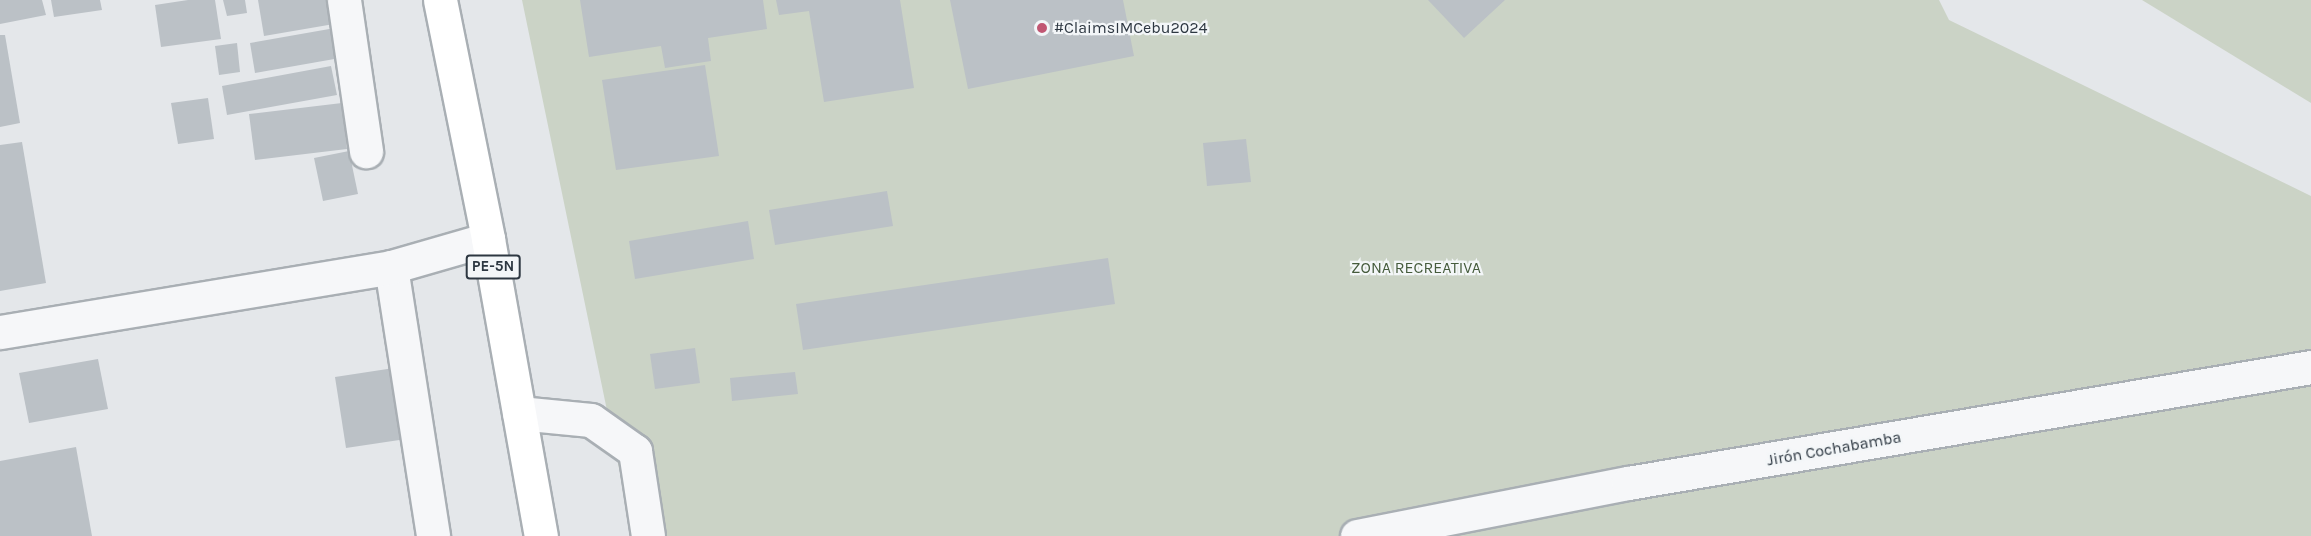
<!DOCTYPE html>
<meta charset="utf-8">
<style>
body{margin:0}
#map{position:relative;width:2311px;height:536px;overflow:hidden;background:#e4e7ea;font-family:Karla,sans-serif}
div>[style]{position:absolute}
.green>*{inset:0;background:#cbd3c6}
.building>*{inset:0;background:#bbc1c6}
.roads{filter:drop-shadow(2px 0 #a9afb4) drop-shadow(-2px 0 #a9afb4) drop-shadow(0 2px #a9afb4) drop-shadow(0 -2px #a9afb4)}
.minor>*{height:33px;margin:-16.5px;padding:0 16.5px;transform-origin:16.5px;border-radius:16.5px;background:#f6f7f9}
.trunk>*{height:33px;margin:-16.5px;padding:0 16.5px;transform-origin:16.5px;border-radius:16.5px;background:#fff}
.dots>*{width:16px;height:16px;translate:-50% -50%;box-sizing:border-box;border:3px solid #f3f6f8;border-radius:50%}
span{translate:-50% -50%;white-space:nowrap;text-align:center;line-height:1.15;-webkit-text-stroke:4.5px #f3f6f8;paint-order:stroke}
.shield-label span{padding:2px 4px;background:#f3f6f8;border:2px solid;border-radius:4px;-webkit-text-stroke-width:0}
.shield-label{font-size:15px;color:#2d3741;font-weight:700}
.poi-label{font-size:16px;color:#2d3741}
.left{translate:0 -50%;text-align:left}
.park-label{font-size:16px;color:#455b3c}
.street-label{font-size:16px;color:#2d3741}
</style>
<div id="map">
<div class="green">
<div style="clip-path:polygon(522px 0,1939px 0,1949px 20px,2311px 196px,2311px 536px,633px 536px)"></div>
<div style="clip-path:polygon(2142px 0,2311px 0,2311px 103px)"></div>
</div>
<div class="building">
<div style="clip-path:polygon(0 0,42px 0,46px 15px,0 24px)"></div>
<div style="clip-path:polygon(51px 0,100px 0,102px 10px,54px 17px)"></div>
<div style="clip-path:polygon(188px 0,215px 0,221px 39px,161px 47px,155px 5px)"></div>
<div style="clip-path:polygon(223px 0,245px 0,247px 13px,227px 16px)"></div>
<div style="clip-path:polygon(258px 0,330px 0,334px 24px,264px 36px)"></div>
<div style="clip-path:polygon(580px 0,763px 0,767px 29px,708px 38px,711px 61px,665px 68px,661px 46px,589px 57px)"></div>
<div style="clip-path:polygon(776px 0,900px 0,914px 88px,824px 102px,809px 11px,779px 15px)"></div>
<div style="clip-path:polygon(950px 0,1123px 0,1134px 56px,968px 89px)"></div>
<div style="clip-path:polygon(1428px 0,1505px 0,1464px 38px)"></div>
<div style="clip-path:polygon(335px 28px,340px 58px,255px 73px,250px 43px)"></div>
<div style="clip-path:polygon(0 35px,5px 35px,20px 123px,0 127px)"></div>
<div style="clip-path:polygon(237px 43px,240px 72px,219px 75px,215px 46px)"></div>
<div style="clip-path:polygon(705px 65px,719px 156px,616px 170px,602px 80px)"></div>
<div style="clip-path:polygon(331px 66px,337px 95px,227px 115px,222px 86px)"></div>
<div style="clip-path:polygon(208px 98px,214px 139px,178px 144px,171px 103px)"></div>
<div style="clip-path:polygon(342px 103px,347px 149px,255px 160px,249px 114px)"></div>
<div style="clip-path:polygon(1246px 139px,1251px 182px,1207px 186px,1203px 143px)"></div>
<div style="clip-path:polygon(22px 142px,46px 283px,0 291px,0 145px)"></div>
<div style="clip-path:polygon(349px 151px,358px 194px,323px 201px,314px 158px)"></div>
<div style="clip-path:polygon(887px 191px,893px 226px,775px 245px,769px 210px)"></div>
<div style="clip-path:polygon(748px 221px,754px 259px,635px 279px,629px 241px)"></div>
<div style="clip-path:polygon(1108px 258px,1115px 304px,803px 350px,796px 304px)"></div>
<div style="clip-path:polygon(695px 348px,700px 383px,655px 389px,650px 354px)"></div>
<div style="clip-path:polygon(98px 359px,108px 409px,29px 423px,19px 373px)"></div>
<div style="clip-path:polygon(394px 368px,406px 439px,346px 448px,335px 377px)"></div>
<div style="clip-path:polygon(795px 372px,798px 394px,732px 401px,730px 378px)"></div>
<div style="clip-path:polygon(76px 447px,92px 536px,0 536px,0 461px)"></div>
</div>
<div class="roads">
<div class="minor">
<div style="left:344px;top:0;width:153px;rotate:81.7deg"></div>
<div style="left:391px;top:267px;width:272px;rotate:81.1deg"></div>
<div style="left:0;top:332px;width:396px;rotate:-9.4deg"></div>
<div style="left:391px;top:267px;width:101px;rotate:-16.1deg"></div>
<div style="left:519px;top:413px;width:72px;rotate:5.6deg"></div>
<div style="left:591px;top:420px;width:54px;rotate:35.2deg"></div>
<div style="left:635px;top:451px;width:86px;rotate:81.3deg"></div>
<div style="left:1357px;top:536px;width:276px;rotate:-11.1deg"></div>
<div style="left:1628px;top:483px;width:693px;rotate:-9.64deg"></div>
</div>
<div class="trunk">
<div style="left:440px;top:0;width:244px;rotate:78.6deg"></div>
<div style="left:488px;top:239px;width:302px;rotate:79.9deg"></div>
</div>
</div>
<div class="dots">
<div style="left:1042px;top:28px;background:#c15773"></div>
</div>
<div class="shield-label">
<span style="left:493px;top:267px">PE-5N</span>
</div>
<div class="poi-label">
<span class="left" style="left:1054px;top:28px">#ClaimsIMCebu2024</span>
</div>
<div class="park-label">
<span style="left:1416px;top:268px">ZONA RECREATIVA</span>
</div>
<div class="street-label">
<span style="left:1834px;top:449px;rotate:-10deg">Jirón Cochabamba</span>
</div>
</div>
